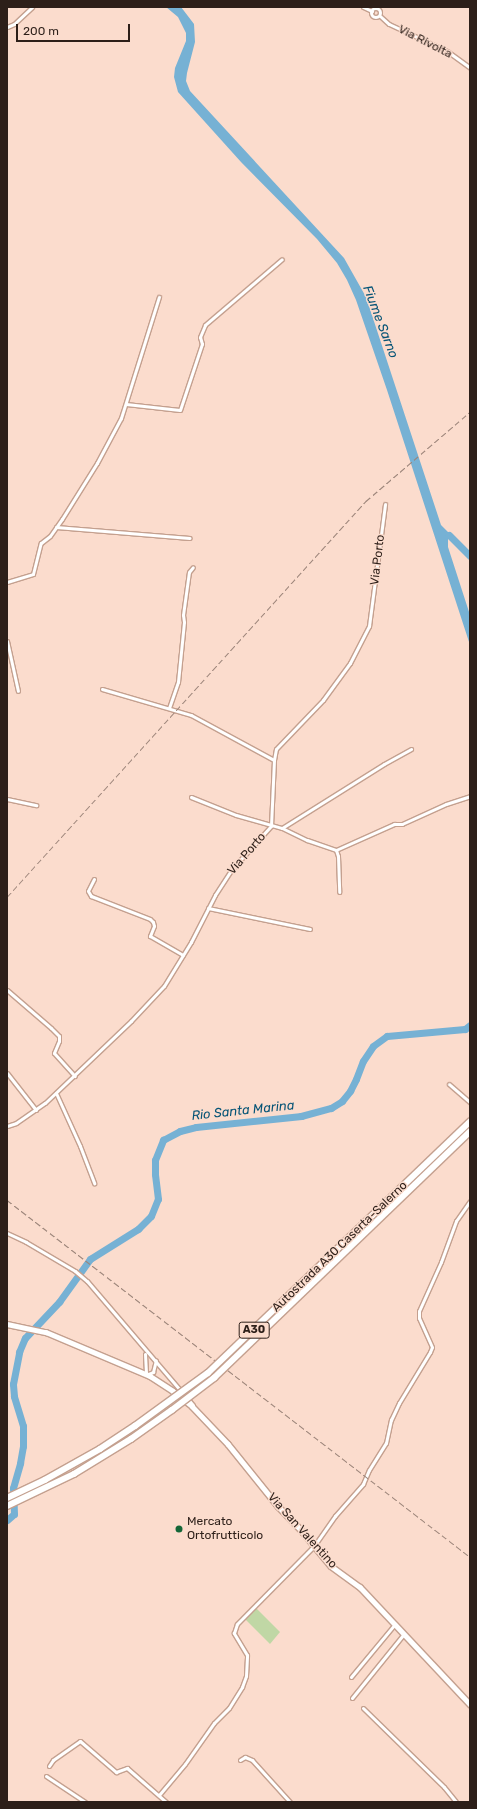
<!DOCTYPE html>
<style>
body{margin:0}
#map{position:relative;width:477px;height:1809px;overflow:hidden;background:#fbdccd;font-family:Rubik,sans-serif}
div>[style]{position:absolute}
.green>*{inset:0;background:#c0d7a5}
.water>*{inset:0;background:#76b1d4}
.river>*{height:7px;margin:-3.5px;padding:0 3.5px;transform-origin:3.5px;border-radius:3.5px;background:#76b1d4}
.roads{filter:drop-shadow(1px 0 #c4a08f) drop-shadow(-1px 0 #c4a08f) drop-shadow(0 1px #c4a08f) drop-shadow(0 -1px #c4a08f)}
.street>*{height:3px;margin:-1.5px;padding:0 1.5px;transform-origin:1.5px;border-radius:1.5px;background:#fff}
.street>.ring{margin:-1.5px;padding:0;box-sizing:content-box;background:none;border:3px solid #fff;border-radius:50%}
.secondary>*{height:4.5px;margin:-2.25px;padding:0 2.25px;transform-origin:2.25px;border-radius:2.25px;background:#fff}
.rail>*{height:1px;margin-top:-0.5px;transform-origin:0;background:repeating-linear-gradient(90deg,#9b8479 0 6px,transparent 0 9px)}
.bridges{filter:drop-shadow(1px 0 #c4a08f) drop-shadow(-1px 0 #c4a08f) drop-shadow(0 1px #c4a08f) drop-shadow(0 -1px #c4a08f)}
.highway-bridge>*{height:5.5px;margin:-2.75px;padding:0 2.75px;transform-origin:2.75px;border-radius:2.75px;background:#fff}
.dots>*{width:11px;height:11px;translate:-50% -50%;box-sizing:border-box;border:2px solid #fbdccd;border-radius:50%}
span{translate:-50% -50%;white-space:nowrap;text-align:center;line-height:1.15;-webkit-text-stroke:3px #fbdccd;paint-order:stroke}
.shield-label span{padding:1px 3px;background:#fbdccd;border:1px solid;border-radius:3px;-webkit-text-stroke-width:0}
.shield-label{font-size:11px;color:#2d1f19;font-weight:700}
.street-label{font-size:12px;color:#2d1f19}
.poi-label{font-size:12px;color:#2d1f19}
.left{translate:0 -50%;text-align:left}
.water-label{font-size:13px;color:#065476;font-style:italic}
.frame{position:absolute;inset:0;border:8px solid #2d1f19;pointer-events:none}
.scale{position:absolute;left:16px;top:24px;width:114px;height:18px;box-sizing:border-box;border:2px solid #2d1f19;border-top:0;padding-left:5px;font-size:12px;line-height:14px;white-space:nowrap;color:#2d1f19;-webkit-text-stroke:3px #fbdccd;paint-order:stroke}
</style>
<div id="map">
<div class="green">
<div style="clip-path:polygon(256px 1608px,280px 1632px,270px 1644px,245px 1619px)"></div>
</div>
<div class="water">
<div style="clip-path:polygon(166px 7px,181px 7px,194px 24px,195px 42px,187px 73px,186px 81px,190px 91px,344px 258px,366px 297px,441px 525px,456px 540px,448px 539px,448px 547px,470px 615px,470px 645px,387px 390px,356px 300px,347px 280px,337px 263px,317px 239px,241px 162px,178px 92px,174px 77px,175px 68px,186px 41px,186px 33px,178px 17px)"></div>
</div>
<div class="river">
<div style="left:449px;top:535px;width:30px;rotate:45deg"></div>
<div style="left:7px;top:1520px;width:9px;rotate:-41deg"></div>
<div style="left:14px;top:1514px;width:26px;rotate:-92deg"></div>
<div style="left:13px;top:1488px;width:26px;rotate:-74deg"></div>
<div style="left:20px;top:1463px;width:17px;rotate:-80deg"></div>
<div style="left:23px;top:1446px;width:20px;rotate:-90deg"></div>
<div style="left:23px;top:1426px;width:31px;rotate:-107deg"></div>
<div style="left:14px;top:1396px;width:12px;rotate:-95deg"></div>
<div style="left:13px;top:1384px;width:33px;rotate:-79deg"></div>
<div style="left:19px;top:1352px;width:15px;rotate:-67deg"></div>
<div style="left:25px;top:1338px;width:50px;rotate:-46.6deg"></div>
<div style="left:59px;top:1302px;width:53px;rotate:-54.2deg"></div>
<div style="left:90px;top:1259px;width:57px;rotate:-32deg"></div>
<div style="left:138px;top:1229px;width:18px;rotate:-45deg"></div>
<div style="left:151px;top:1216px;width:18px;rotate:-68deg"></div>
<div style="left:158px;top:1199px;width:25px;rotate:-97deg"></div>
<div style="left:155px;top:1174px;width:14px;rotate:-90deg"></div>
<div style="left:155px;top:1160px;width:22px;rotate:-68deg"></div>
<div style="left:163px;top:1140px;width:19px;rotate:-28deg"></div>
<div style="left:180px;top:1131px;width:16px;rotate:-14deg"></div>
<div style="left:196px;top:1127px;width:106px;rotate:-6deg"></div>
<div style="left:301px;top:1116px;width:31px;rotate:-15deg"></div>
<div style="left:331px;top:1108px;width:13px;rotate:-32deg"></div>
<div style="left:342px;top:1101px;width:13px;rotate:-51deg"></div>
<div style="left:350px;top:1091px;width:13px;rotate:-63deg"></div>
<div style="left:356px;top:1079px;width:19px;rotate:-69deg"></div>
<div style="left:363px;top:1061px;width:18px;rotate:-56deg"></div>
<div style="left:373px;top:1046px;width:17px;rotate:-36deg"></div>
<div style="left:387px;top:1036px;width:78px;rotate:-5.1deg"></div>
<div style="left:465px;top:1029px;width:6px;rotate:-39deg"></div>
</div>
<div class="roads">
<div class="street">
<div style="left:363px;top:7px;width:10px;rotate:24deg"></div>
<div class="ring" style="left:371.5px;top:8.5px;width:6px;height:6px"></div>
<div style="left:380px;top:16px;width:12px;rotate:42deg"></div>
<div style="left:389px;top:24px;width:64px;rotate:25deg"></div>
<div style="left:447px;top:51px;width:29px;rotate:36deg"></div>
<div style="left:7px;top:27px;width:8px;rotate:-23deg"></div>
<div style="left:14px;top:24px;width:25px;rotate:-43deg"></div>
<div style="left:126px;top:404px;width:54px;rotate:6.3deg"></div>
<div style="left:180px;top:410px;width:70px;rotate:-71.6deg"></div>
<div style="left:202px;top:344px;width:7px;rotate:-106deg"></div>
<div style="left:200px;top:337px;width:13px;rotate:-67deg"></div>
<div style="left:205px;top:325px;width:101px;rotate:-40.6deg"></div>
<div style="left:56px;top:527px;width:134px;rotate:4.7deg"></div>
<div style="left:7px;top:582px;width:27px;rotate:-17deg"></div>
<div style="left:33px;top:574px;width:32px;rotate:-76deg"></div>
<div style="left:41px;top:543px;width:11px;rotate:-38deg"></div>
<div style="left:50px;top:536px;width:21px;rotate:-55deg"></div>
<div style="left:62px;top:519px;width:66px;rotate:-58deg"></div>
<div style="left:97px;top:463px;width:51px;rotate:-61.9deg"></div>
<div style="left:121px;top:418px;width:127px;rotate:-72.6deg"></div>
<div style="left:7px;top:641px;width:51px;rotate:77.6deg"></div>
<div style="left:102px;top:689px;width:93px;rotate:16.3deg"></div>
<div style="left:191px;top:715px;width:94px;rotate:28.5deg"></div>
<div style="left:169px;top:708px;width:28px;rotate:-71deg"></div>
<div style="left:178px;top:682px;width:60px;rotate:-84.3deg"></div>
<div style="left:184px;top:622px;width:7px;rotate:-98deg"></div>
<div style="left:183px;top:615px;width:43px;rotate:-82.1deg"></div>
<div style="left:189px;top:572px;width:6px;rotate:-51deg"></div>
<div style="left:191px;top:797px;width:48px;rotate:21.8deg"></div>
<div style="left:236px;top:815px;width:48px;rotate:15.8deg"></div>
<div style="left:282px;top:828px;width:120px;rotate:-32.1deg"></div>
<div style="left:384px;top:764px;width:31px;rotate:-29deg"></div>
<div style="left:7px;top:799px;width:30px;rotate:12deg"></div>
<div style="left:282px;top:828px;width:28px;rotate:26deg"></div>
<div style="left:307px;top:840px;width:31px;rotate:19deg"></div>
<div style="left:336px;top:850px;width:64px;rotate:-24.1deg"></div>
<div style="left:394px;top:824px;width:8px"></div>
<div style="left:402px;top:824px;width:48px;rotate:-24.4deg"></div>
<div style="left:446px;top:804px;width:25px;rotate:-18deg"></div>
<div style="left:336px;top:850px;width:6px;rotate:72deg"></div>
<div style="left:338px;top:856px;width:36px;rotate:88deg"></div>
<div style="left:94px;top:879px;width:13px;rotate:117deg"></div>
<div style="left:88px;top:891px;width:6px;rotate:59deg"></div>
<div style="left:91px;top:896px;width:63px;rotate:21.3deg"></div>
<div style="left:150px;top:919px;width:4px;rotate:45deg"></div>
<div style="left:153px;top:922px;width:4px;rotate:76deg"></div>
<div style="left:154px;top:926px;width:11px;rotate:112deg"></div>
<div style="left:150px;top:936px;width:38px;rotate:30deg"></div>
<div style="left:208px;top:908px;width:104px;rotate:11.6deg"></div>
<div style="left:7px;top:990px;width:58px;rotate:40.8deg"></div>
<div style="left:51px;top:1028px;width:11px;rotate:45deg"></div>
<div style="left:59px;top:1036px;width:5px;rotate:90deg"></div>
<div style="left:59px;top:1041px;width:13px;rotate:113deg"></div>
<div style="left:54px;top:1053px;width:31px;rotate:48deg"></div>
<div style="left:7px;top:1073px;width:47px;rotate:51.9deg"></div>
<div style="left:449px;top:1084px;width:28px;rotate:41deg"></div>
<div style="left:56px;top:1093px;width:58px;rotate:65.6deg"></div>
<div style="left:80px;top:1146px;width:40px;rotate:69deg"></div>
<div style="left:7px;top:1126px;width:9px;rotate:-18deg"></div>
<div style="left:16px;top:1123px;width:35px;rotate:-35deg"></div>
<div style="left:45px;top:1103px;width:119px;rotate:-43.6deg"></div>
<div style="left:131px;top:1021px;width:48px;rotate:-46.7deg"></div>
<div style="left:164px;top:986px;width:52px;rotate:-58.5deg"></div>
<div style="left:191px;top:942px;width:53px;rotate:-62.9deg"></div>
<div style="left:215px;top:895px;width:31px;rotate:-57deg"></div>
<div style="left:232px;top:869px;width:58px;rotate:-47.8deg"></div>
<div style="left:271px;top:826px;width:66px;rotate:-87.4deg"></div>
<div style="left:274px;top:760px;width:11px;rotate:-80deg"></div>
<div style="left:276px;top:749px;width:68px;rotate:-46.2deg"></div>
<div style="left:323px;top:700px;width:46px;rotate:-53.9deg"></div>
<div style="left:350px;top:663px;width:42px;rotate:-62.8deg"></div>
<div style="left:369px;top:626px;width:123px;rotate:-82.5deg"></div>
<div style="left:7px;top:1233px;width:21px;rotate:25deg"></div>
<div style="left:26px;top:1242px;width:57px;rotate:30.6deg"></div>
<div style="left:75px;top:1271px;width:16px;rotate:40deg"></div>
<div style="left:87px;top:1281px;width:163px;rotate:49.5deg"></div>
<div style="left:145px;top:1354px;width:21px;rotate:87deg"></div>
<div style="left:146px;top:1375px;width:8px;rotate:-23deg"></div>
<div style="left:153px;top:1372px;width:12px;rotate:-76deg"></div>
<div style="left:314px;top:1546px;width:37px;rotate:-55deg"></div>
<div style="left:335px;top:1516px;width:43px;rotate:-48.8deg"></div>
<div style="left:363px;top:1484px;width:15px;rotate:-67deg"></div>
<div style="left:369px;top:1470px;width:32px;rotate:-58deg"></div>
<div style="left:386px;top:1443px;width:24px;rotate:-78deg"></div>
<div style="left:391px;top:1420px;width:19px;rotate:-65deg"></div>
<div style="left:399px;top:1403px;width:60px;rotate:-58.7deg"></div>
<div style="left:430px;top:1352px;width:5px;rotate:-68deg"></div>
<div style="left:432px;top:1347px;width:32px;rotate:-114deg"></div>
<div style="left:419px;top:1318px;width:7px;rotate:-90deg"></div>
<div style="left:419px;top:1311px;width:54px;rotate:-65.8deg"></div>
<div style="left:441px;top:1262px;width:44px;rotate:-69.9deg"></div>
<div style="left:456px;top:1221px;width:24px;rotate:-55deg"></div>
<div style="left:351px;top:1677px;width:69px;rotate:-50.3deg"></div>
<div style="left:352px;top:1698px;width:81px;rotate:-51deg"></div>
<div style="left:363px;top:1708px;width:113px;rotate:44.3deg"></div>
<div style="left:444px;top:1787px;width:19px;rotate:51deg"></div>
<div style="left:240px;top:1760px;width:6px;rotate:-31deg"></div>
<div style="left:245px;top:1757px;width:8px;rotate:23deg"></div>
<div style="left:252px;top:1760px;width:57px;rotate:47.9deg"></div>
<div style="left:49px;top:1766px;width:7px;rotate:-56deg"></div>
<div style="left:53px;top:1760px;width:33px;rotate:-35deg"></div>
<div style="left:80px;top:1741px;width:48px;rotate:40.7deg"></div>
<div style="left:116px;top:1772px;width:12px;rotate:-20deg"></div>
<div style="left:127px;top:1768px;width:52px;rotate:41.1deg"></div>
<div style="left:46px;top:1776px;width:47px;rotate:33.7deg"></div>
<div style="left:159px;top:1795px;width:40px;rotate:-50deg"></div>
<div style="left:185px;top:1764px;width:50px;rotate:-54.7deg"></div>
<div style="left:214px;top:1723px;width:21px;rotate:-45deg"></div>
<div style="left:229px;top:1708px;width:25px;rotate:-58deg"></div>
<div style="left:242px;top:1687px;width:12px;rotate:-70deg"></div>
<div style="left:246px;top:1676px;width:21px;rotate:-87deg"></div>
<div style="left:247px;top:1655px;width:26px;rotate:-121deg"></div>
<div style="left:234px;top:1633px;width:9px;rotate:-72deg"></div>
<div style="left:237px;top:1624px;width:110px;rotate:-45.4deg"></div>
</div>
<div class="secondary">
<div style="left:7px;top:1324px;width:40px;rotate:12deg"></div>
<div style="left:46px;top:1332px;width:113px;rotate:22.9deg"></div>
<div style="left:150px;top:1376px;width:27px;rotate:33deg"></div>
<div style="left:173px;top:1391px;width:24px;rotate:38deg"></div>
<div style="left:192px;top:1406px;width:52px;rotate:46.5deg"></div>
<div style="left:228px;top:1444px;width:80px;rotate:51.1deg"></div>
<div style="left:278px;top:1506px;width:35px;rotate:46deg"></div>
<div style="left:302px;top:1531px;width:45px;rotate:50.4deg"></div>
<div style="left:331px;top:1566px;width:36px;rotate:36deg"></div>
<div style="left:360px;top:1587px;width:161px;rotate:46.8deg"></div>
</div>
</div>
<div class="rail">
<div style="left:7px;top:897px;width:535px;rotate:-47.81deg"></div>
<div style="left:366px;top:501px;width:137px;rotate:-40.6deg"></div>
<div style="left:7px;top:1200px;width:585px;rotate:37.63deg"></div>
</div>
<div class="bridges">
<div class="highway-bridge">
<div style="left:7px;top:1498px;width:42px;rotate:-25.3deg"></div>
<div style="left:45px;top:1480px;width:63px;rotate:-29.4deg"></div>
<div style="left:100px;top:1449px;width:42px;rotate:-33.3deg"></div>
<div style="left:135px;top:1426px;width:90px;rotate:-36deg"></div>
<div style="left:208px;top:1373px;width:363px;rotate:-43.8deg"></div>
<div style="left:7px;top:1506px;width:74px;rotate:-25.5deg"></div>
<div style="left:74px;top:1474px;width:67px;rotate:-31.6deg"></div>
<div style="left:131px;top:1439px;width:50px;rotate:-35.3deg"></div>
<div style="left:172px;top:1410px;width:53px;rotate:-37.3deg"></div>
<div style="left:214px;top:1378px;width:355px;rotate:-43.9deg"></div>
</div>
</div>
<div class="dots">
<div style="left:179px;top:1529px;background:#146637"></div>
</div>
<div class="shield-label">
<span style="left:254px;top:1330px">A30</span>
</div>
<div class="street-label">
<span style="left:425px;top:42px;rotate:27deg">Via Rivolta</span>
<span style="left:378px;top:560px;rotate:-83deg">Via Porto</span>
<span style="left:247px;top:854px;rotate:-49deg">Via Porto</span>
<span style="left:340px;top:1247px;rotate:-44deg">Autostrada A30 Caserta-Salerno</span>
<span style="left:302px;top:1531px;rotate:48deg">Via San Valentino</span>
</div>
<div class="poi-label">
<span class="left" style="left:187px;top:1529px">Mercato<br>Ortofrutticolo</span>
</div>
<div class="water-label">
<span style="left:380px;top:322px;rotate:69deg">Fiume Sarno</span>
<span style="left:243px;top:1111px;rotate:-6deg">Rio Santa Marina</span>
</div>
<div class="frame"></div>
<div class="scale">200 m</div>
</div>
